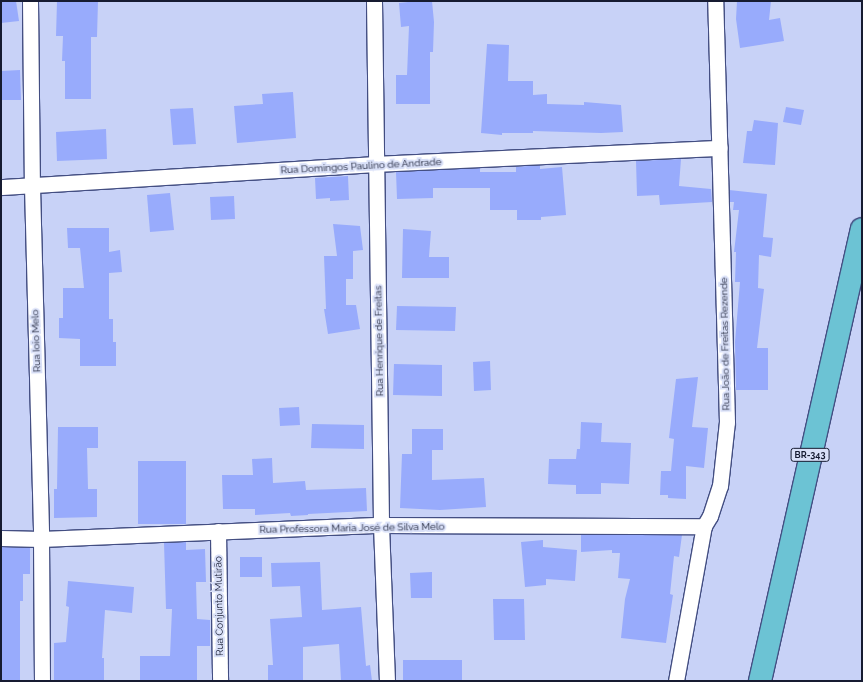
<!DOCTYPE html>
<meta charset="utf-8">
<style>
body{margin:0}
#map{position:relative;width:863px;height:682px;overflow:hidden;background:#c8d2f7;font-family:Raleway,sans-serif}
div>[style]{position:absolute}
.building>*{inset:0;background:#98abfc}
.roads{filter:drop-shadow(1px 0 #434e82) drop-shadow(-1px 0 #434e82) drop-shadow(0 1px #434e82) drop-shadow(0 -1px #434e82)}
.minor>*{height:15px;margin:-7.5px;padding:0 7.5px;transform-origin:7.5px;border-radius:7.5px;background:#fff}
.trunk>*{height:22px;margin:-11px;padding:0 11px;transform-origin:11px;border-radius:11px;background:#6cc3d4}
span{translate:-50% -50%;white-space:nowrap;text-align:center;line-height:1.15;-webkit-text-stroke:4px #d9e0f8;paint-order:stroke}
.shield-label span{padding:1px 3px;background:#d9e0f8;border:1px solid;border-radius:3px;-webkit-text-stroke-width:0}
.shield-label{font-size:9px;color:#161b31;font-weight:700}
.street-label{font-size:10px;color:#161b31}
.frame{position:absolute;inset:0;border:2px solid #161b31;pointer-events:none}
</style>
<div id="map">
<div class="building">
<div style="clip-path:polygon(1px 1px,16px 1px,19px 21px,1px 23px)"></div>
<div style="clip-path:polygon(57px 1px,98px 1px,97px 37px,91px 37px,91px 99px,65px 99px,65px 61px,62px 61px,63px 36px,56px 36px)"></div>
<div style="clip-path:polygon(417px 1px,432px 1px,434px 22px,433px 52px,430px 52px,430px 104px,396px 104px,396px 75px,407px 75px,409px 26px,401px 27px,399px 3px)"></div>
<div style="clip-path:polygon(737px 1px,771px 1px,769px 20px,780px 18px,784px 41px,740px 48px,736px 19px)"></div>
<div style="clip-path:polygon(487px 44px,509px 45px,508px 81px,533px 81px,533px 95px,547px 94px,547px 104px,584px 105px,584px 102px,621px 105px,623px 132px,601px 133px,533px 131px,533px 133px,502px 133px,502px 135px,481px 133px)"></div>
<div style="clip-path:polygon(20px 70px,21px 100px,1px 100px,1px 71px)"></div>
<div style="clip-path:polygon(293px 92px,296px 138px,237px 143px,234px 106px,263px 104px,262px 94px)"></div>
<div style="clip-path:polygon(786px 107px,804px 110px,801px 125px,783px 122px)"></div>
<div style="clip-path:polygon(193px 108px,196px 144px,173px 145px,170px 109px)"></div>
<div style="clip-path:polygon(754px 120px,778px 123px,775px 165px,743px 163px,747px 131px,752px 131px)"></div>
<div style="clip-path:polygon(106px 129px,107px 159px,57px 161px,56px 132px)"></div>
<div style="clip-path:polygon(681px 159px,679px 186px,711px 189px,712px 202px,660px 205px,659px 195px,637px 196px,636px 161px)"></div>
<div style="clip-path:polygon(540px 165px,540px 169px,562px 167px,566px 215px,541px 217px,541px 220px,517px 220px,517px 210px,490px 210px,490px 188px,433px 188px,433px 198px,397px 199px,396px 172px,480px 168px,480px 172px,516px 172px,516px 167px)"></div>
<div style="clip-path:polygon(348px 176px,349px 200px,330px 201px,330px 198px,316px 199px,315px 178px)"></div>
<div style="clip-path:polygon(729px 190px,767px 194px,763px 237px,773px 238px,771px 257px,759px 255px,758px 288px,764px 289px,757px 348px,768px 348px,768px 390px,736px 390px,735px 342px,740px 282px,735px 282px,736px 252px,734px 252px,739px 210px,733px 210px,734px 202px,730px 202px)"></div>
<div style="clip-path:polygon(170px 193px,174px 230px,150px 232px,147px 195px)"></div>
<div style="clip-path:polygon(234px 196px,235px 219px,211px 220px,210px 197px)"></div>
<div style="clip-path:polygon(333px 224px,360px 226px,363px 250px,353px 251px,353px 279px,346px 279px,346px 305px,356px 305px,360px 329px,328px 334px,324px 309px,326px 309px,324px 256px,337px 256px)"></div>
<div style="clip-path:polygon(67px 228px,109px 228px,109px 252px,120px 250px,122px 272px,109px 273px,109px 319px,113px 319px,113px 342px,116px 342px,116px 366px,80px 366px,80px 339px,59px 338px,59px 318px,63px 318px,63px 288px,84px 288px,80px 248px,68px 248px)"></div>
<div style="clip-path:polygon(403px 229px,431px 231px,429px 257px,449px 257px,449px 278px,402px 278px)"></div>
<div style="clip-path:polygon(397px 306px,456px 307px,455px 331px,396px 330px)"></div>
<div style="clip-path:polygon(490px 361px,491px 390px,474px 391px,473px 362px)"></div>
<div style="clip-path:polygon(394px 364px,442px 365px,442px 396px,393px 395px)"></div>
<div style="clip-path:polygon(698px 377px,692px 427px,708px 428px,704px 468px,686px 466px,686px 499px,668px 498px,668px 495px,660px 495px,661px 471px,671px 471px,674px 439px,669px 438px,676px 379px)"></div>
<div style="clip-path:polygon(299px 407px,300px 425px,280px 426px,279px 408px)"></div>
<div style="clip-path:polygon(581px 422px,602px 423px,601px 442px,631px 443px,629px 484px,601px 483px,601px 494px,576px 494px,576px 485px,548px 484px,549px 459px,576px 459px,577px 449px,580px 449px)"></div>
<div style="clip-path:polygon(312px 424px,364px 425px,364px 449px,311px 448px)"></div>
<div style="clip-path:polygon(58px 427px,98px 427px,98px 448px,87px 448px,88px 489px,97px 489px,97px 517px,54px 518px,54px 489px,57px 489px)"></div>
<div style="clip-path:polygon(412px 429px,443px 429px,443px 450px,432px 450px,432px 480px,484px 478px,486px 507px,440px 510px,400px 508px,402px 454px,412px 454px)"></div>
<div style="clip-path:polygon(272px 458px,273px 483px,305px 481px,306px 490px,366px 488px,367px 511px,308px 514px,308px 515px,291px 516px,290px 513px,255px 515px,255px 509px,223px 509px,222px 475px,253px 475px,252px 459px)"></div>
<div style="clip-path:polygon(138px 461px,186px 461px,186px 524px,138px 524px)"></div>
<div style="clip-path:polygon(581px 535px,682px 535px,679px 557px,674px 556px,670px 594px,673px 595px,666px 643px,621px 638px,625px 599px,630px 579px,618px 578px,620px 553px,612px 553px,612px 550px,581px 552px)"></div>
<div style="clip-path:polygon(543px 540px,543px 547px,577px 550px,575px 581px,546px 579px,546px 585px,525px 587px,521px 542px)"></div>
<div style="clip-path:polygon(186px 542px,186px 550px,205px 549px,206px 582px,196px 582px,197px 619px,210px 620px,210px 646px,197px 646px,197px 681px,140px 681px,140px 656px,170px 656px,172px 609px,166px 609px,164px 543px)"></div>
<div style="clip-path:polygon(1px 547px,30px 548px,30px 574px,23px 574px,23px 601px,20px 601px,20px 681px,1px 681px)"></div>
<div style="clip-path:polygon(240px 557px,262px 557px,262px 577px,240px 577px)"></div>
<div style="clip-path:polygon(320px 562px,322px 610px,361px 607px,366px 666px,370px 665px,372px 681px,341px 681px,339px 644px,303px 647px,303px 681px,268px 681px,268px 665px,273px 665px,270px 619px,302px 617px,300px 586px,272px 587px,271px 563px)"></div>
<div style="clip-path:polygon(432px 572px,432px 598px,411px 598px,410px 573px)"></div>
<div style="clip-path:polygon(68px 581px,134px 587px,132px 613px,105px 610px,102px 658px,104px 658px,104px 681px,54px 681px,54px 643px,66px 642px,69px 607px,66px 606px)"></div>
<div style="clip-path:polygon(493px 599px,524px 599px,525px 640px,494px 640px)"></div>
<div style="clip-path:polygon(403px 660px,462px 660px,462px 681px,403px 681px)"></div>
</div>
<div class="roads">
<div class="minor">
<div style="left:30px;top:1px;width:185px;rotate:89.4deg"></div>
<div style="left:32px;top:186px;width:353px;rotate:88.5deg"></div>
<div style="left:41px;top:539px;width:142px;rotate:89.6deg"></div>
<div style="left:374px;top:1px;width:524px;rotate:89.23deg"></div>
<div style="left:381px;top:525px;width:156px;rotate:87.8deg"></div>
<div style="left:1px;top:187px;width:376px;rotate:-3.5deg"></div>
<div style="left:376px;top:164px;width:344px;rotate:-2.7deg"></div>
<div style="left:218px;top:531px;width:150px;rotate:89.2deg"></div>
<div style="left:1px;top:538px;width:40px;rotate:1.4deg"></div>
<div style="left:41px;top:539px;width:340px;rotate:-2.4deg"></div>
<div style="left:381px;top:525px;width:323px;rotate:0.2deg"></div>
<div style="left:676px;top:681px;width:158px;rotate:-79.8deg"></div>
<div style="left:704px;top:526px;width:12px;rotate:-59deg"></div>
<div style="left:710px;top:516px;width:32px;rotate:-72deg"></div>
<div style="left:720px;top:486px;width:64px;rotate:-83.8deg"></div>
<div style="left:727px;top:422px;width:421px;rotate:-91.6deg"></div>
</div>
<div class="trunk">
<div style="left:760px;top:681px;width:463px;rotate:-77.3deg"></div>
</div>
</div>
<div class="shield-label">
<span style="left:810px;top:455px">BR-343</span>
</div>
<div class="street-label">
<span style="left:361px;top:166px;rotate:-3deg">Rua Domingos Paulino de Andrade</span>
<span style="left:36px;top:341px;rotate:-92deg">Rua Ioio Melo</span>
<span style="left:379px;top:341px;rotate:-91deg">Rua Henrique de Freitas</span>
<span style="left:725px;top:344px;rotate:-91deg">Rua João de Freitas Rezende</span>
<span style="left:352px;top:528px;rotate:-1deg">Rua Professora Maria José de Silva Melo</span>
<span style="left:219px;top:606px;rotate:-91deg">Rua Conjunto Mutirão</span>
</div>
<div class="frame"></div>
</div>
